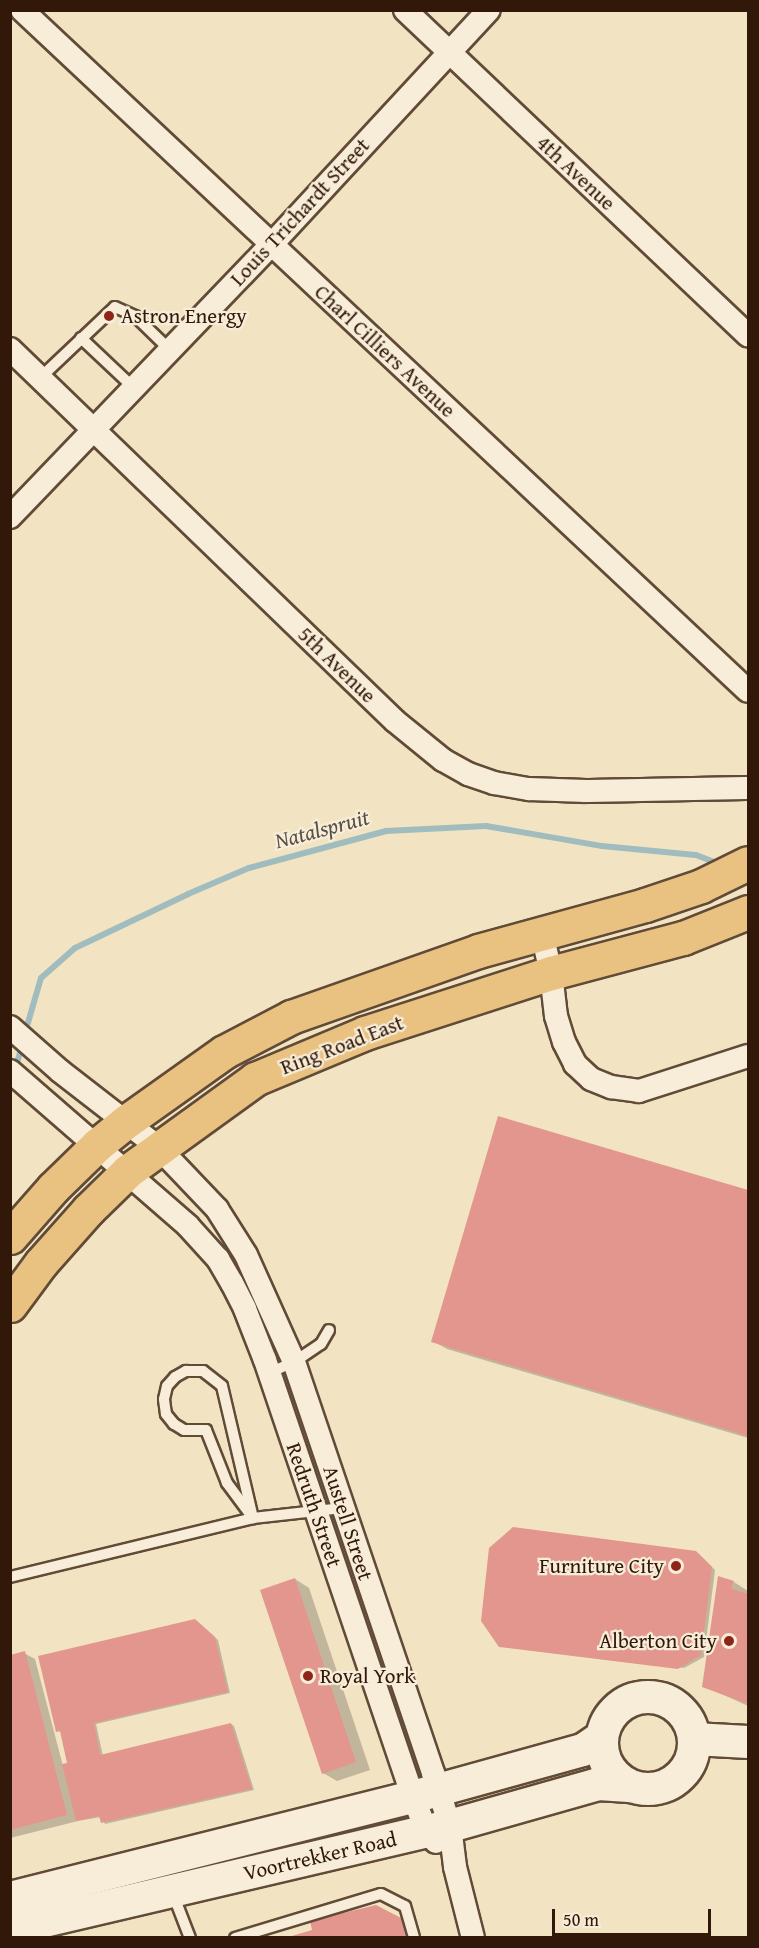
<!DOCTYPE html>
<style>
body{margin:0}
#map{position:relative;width:759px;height:1948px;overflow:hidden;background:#f2e4c3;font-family:"Gentium Book Plus",serif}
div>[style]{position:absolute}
.shadow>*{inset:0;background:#0003}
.stream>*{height:6px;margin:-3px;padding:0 3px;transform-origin:3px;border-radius:3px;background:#a0bcbe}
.building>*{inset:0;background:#e2968d}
.roads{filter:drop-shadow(2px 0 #614b37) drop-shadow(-2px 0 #614b37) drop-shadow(0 2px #614b37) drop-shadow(0 -2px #614b37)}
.lane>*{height:10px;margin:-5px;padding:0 5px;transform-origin:5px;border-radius:5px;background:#f7edd8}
.street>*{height:22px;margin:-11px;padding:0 11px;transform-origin:11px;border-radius:11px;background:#f7edd8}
.secondary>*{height:32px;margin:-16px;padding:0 16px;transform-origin:16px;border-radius:16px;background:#f7edd8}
.secondary>.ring{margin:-16px;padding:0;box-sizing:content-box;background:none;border:32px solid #f7edd8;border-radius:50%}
.primary>*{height:33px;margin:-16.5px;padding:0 16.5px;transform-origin:16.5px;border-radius:16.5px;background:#e9c282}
.dots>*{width:16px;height:16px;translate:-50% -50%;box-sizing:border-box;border:3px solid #f7edd8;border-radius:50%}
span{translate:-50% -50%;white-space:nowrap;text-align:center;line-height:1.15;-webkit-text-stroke:4.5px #f7edd8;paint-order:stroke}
.street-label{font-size:21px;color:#311808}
.poi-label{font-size:21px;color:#311808}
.left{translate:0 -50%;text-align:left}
.right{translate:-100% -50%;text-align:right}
.water-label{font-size:22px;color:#585148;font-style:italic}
.frame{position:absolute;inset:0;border:12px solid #311808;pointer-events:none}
.scale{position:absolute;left:552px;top:1909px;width:159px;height:27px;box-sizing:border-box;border:3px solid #311808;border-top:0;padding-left:8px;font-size:18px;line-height:21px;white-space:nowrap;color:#311808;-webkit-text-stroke:4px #f7edd8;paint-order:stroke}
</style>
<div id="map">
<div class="shadow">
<div style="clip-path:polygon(499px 1118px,748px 1192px,748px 1438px,447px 1349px,433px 1341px)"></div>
<div style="clip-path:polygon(699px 1554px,715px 1570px,704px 1657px,684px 1668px,500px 1646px)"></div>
<div style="clip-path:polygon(295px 1579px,309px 1588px,370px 1770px,337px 1781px,323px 1773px)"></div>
<div style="clip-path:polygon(734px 1582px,748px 1591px,748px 1706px,704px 1686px)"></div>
<div style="clip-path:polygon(199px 1623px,218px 1640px,230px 1693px,96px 1724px,103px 1756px,231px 1724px,234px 1726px,254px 1790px,105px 1824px,101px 1817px,78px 1821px,10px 1838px,10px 1656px,24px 1653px,35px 1659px,63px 1766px,69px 1764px,62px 1732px,57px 1731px)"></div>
</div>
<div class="stream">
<div style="left:25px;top:1033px;width:57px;rotate:-73.8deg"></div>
<div style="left:41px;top:978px;width:45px;rotate:-41.4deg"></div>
<div style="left:75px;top:948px;width:125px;rotate:-25.5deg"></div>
<div style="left:188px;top:894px;width:66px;rotate:-23.1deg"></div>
<div style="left:249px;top:868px;width:142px;rotate:-15.1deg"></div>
<div style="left:386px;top:831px;width:100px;rotate:-2.9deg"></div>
<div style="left:486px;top:826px;width:118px;rotate:9.8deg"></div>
<div style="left:602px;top:846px;width:94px;rotate:5.5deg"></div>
<div style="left:696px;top:855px;width:25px;rotate:21deg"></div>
<div style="left:15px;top:1070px;width:26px;rotate:-74deg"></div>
</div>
<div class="building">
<div style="clip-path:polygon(498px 1116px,748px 1190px,748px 1436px,431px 1342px)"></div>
<div style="clip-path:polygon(513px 1527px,696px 1551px,712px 1567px,701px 1655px,678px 1669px,499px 1647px,481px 1621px,489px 1548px)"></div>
<div style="clip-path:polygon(718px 1576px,734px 1581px,732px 1589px,748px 1594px,748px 1704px,702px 1687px)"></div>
<div style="clip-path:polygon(295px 1578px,356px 1762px,322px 1774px,260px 1590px)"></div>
<div style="clip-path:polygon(195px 1619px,215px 1637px,228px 1692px,94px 1723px,100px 1755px,231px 1723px,252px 1789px,101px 1823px,99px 1816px,76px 1821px,62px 1764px,67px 1763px,60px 1731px,56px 1732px,38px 1656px)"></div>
<div style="clip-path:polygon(25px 1651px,67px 1815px,10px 1830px,10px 1655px)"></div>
<div style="clip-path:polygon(376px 1905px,403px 1919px,407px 1938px,285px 1938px,312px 1930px,310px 1921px)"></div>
</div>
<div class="roads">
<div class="lane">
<div style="left:81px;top:338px;width:73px;rotate:43.3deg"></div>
<div style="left:40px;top:378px;width:103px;rotate:-43.4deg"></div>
<div style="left:115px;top:307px;width:22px;rotate:24deg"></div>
<div style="left:135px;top:316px;width:49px;rotate:44.2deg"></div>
<div style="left:186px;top:1371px;width:17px"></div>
<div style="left:203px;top:1371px;width:24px;rotate:38deg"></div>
<div style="left:222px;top:1386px;width:136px;rotate:76.8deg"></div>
<div style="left:253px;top:1518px;width:44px;rotate:-126.6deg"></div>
<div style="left:227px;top:1483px;width:57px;rotate:-111.6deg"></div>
<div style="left:206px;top:1430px;width:22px;rotate:180deg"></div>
<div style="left:184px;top:1430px;width:12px;rotate:-149deg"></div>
<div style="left:174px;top:1424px;width:13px;rotate:-129deg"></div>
<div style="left:166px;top:1414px;width:15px;rotate:-98deg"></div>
<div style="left:164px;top:1399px;width:13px;rotate:-77deg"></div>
<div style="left:167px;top:1386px;width:12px;rotate:-48deg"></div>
<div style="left:175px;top:1377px;width:13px;rotate:-29deg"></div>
<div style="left:269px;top:1373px;width:27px;rotate:-24deg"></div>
<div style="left:294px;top:1362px;width:32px;rotate:-34deg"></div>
<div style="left:321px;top:1344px;width:16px;rotate:-60deg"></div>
<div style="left:10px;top:1577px;width:250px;rotate:-13.6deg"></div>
<div style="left:253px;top:1518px;width:90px;rotate:-6.4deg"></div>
<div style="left:173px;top:1894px;width:47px;rotate:68.9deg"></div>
<div style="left:235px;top:1938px;width:152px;rotate:-16.8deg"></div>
<div style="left:381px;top:1894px;width:27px;rotate:27deg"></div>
<div style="left:405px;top:1906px;width:33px;rotate:74deg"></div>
</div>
<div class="street">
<div style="left:22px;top:10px;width:995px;rotate:43.17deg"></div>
<div style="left:405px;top:10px;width:473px;rotate:43.5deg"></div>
<div style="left:10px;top:349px;width:535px;rotate:44.02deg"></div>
<div style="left:395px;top:721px;width:62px;rotate:39.1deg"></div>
<div style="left:443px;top:760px;width:29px;rotate:29deg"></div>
<div style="left:468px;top:774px;width:28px;rotate:19deg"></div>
<div style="left:494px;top:783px;width:36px;rotate:10deg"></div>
<div style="left:529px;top:789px;width:57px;rotate:2deg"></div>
<div style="left:586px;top:791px;width:162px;rotate:-1.1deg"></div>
<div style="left:10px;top:517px;width:378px;rotate:-46.2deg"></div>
<div style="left:272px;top:244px;width:319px;rotate:-47.2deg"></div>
<div style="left:542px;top:933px;width:41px;rotate:77.3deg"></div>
<div style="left:551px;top:973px;width:43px;rotate:83.4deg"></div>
<div style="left:556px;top:1016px;width:27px;rotate:73deg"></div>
<div style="left:564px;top:1042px;width:25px;rotate:63deg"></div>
<div style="left:575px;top:1064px;width:22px;rotate:43deg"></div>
<div style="left:591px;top:1079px;width:22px;rotate:22deg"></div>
<div style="left:611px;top:1087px;width:28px;rotate:8deg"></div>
<div style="left:639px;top:1091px;width:114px;rotate:-17.8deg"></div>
<div style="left:10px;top:1027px;width:67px;rotate:41.3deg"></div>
<div style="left:60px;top:1071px;width:124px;rotate:37.8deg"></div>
<div style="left:158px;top:1147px;width:86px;rotate:46.4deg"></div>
<div style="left:217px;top:1209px;width:54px;rotate:57.8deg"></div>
<div style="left:246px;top:1255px;width:117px;rotate:65.8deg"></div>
<div style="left:294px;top:1362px;width:434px;rotate:71.3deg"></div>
<div style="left:433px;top:1773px;width:56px;rotate:72.2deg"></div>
<div style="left:450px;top:1826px;width:41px;rotate:83deg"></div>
<div style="left:455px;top:1867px;width:73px;rotate:75.8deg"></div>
<div style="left:10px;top:1071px;width:236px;rotate:41deg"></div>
<div style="left:188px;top:1226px;width:45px;rotate:47.7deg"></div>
<div style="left:218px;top:1259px;width:28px;rotate:60deg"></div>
<div style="left:232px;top:1283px;width:29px;rotate:63deg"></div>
<div style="left:245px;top:1309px;width:55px;rotate:68.6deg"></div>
<div style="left:265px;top:1360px;width:461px;rotate:71.3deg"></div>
<div style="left:413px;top:1797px;width:37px;rotate:68deg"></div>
<div style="left:427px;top:1831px;width:14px;rotate:51deg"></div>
</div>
<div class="secondary">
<div class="ring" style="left:602px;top:1697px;width:60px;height:60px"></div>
<div style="left:694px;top:1739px;width:54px;rotate:3.2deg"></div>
<div style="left:10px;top:1898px;width:415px;rotate:-14.1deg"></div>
<div style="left:413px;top:1797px;width:176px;rotate:-15.5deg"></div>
<div style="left:583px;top:1750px;width:23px;rotate:-34deg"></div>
<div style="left:10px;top:1929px;width:452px;rotate:-13.2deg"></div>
<div style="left:450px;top:1826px;width:154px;rotate:-15.8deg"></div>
<div style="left:598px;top:1784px;width:31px;rotate:4deg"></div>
</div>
<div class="primary">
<div style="left:10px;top:1237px;width:65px;rotate:-48.7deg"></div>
<div style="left:53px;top:1188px;width:62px;rotate:-44.3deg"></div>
<div style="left:97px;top:1145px;width:38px;rotate:-39deg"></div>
<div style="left:127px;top:1121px;width:119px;rotate:-35.4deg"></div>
<div style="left:224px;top:1052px;width:76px;rotate:-27.6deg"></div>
<div style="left:291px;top:1017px;width:198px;rotate:-19.4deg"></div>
<div style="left:478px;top:951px;width:173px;rotate:-15.4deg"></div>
<div style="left:645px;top:905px;width:59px;rotate:-18.7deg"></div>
<div style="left:701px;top:886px;width:52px;rotate:-26.1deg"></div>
<div style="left:10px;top:1305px;width:52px;rotate:-53.6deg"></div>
<div style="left:41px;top:1263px;width:71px;rotate:-48.4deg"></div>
<div style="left:88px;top:1210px;width:56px;rotate:-44.3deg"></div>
<div style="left:128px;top:1171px;width:157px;rotate:-35.9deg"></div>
<div style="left:255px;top:1079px;width:119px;rotate:-22.7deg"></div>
<div style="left:365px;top:1033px;width:195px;rotate:-17.9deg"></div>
<div style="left:551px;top:973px;width:137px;rotate:-14.9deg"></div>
<div style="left:683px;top:938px;width:70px;rotate:-21.8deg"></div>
</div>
</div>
<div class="dots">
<div style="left:109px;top:316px;background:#8f2418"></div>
<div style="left:676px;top:1566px;background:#8f2418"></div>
<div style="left:729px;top:1641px;background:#8f2418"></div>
<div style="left:308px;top:1676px;background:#8f2418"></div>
</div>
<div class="street-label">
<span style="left:576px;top:173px;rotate:43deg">4th Avenue</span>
<span style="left:300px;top:212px;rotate:-47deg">Louis Trichardt Street</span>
<span style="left:385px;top:351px;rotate:43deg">Charl Cilliers Avenue</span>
<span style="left:337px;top:665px;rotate:44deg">5th Avenue</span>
<span style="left:342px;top:1045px;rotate:-21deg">Ring Road East</span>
<span style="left:314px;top:1505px;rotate:71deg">Redruth Street</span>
<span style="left:348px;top:1523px;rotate:72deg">Austell Street</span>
<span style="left:320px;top:1856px;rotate:-13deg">Voortrekker Road</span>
</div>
<div class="poi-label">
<span class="left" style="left:121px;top:316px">Astron Energy</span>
<span class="right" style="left:664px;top:1566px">Furniture City</span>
<span class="right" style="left:717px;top:1641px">Alberton City</span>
<span class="left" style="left:320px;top:1676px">Royal York</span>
</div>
<div class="water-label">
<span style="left:322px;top:829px;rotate:-15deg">Natalspruit</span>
</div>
<div class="frame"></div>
<div class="scale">50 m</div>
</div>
